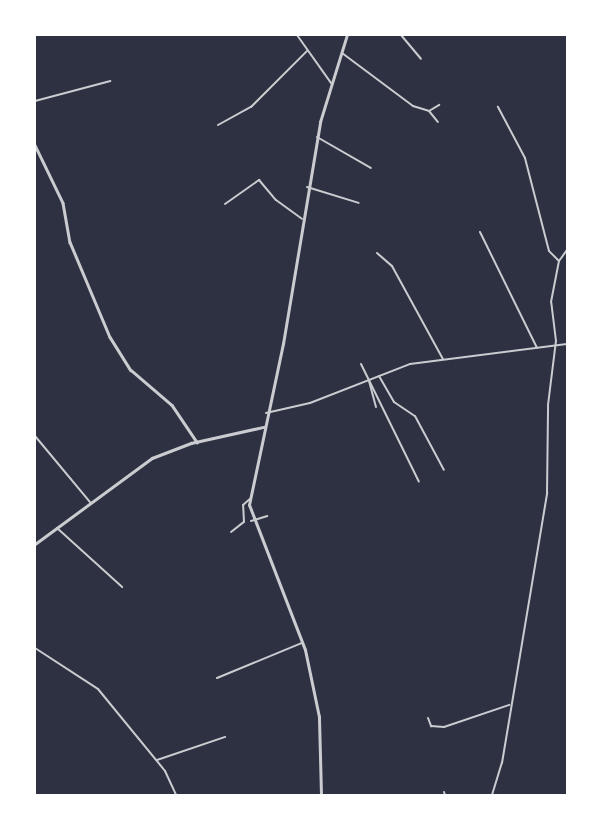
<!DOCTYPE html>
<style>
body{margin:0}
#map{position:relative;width:602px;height:830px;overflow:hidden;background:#2d3142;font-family:"Noto Sans",sans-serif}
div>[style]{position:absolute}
.minor>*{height:2px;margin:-1px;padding:0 1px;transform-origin:1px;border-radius:1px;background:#caccd0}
.tertiary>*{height:2.5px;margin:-1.25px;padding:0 1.25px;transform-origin:1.25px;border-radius:1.25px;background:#caccd0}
span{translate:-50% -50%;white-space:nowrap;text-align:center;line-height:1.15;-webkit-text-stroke:4.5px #fff;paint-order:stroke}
.frame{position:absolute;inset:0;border:36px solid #fff;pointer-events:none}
</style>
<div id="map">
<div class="minor">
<div style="left:297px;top:35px;width:59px;rotate:54.7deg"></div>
<div style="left:401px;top:35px;width:31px;rotate:50deg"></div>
<div style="left:342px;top:53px;width:89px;rotate:36.7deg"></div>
<div style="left:413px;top:106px;width:17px;rotate:17deg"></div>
<div style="left:429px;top:111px;width:12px;rotate:-31deg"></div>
<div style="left:35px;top:101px;width:78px;rotate:-14.9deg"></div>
<div style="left:429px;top:111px;width:14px;rotate:51deg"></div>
<div style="left:218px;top:125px;width:38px;rotate:-29deg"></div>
<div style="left:251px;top:107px;width:79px;rotate:-45deg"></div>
<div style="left:317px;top:137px;width:62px;rotate:29.9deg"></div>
<div style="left:307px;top:187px;width:54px;rotate:17.1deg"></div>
<div style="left:225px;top:204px;width:42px;rotate:-35.2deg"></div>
<div style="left:259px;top:180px;width:26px;rotate:50deg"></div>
<div style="left:276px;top:200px;width:32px;rotate:36deg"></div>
<div style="left:480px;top:232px;width:129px;rotate:63.8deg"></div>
<div style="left:377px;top:253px;width:20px;rotate:41deg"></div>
<div style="left:392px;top:266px;width:106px;rotate:61.3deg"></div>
<div style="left:559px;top:261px;width:14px;rotate:-54deg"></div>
<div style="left:361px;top:364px;width:131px;rotate:63.8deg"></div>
<div style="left:379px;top:376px;width:30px;rotate:60deg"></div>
<div style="left:394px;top:402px;width:25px;rotate:34deg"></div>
<div style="left:415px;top:416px;width:61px;rotate:61.8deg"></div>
<div style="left:369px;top:381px;width:27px;rotate:75deg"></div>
<div style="left:266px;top:413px;width:45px;rotate:-12.8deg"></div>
<div style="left:310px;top:403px;width:107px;rotate:-21.3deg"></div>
<div style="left:410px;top:364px;width:158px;rotate:-7.3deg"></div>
<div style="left:35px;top:436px;width:86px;rotate:50.2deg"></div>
<div style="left:251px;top:521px;width:17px;rotate:-17deg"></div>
<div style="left:57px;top:528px;width:88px;rotate:42.2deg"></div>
<div style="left:231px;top:532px;width:16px;rotate:-38deg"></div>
<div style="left:244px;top:522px;width:17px;rotate:-93deg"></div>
<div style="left:243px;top:505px;width:9px;rotate:-41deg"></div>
<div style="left:35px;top:648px;width:75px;rotate:33.1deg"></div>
<div style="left:98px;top:689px;width:106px;rotate:50.7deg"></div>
<div style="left:165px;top:771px;width:26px;rotate:65deg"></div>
<div style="left:217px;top:678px;width:92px;rotate:-22.4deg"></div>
<div style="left:428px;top:718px;width:9px;rotate:69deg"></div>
<div style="left:431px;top:726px;width:13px;rotate:4deg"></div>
<div style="left:444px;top:727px;width:69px;rotate:-18.7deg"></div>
<div style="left:157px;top:760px;width:72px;rotate:-18.7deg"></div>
<div style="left:444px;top:792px;width:3px;rotate:72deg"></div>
<div style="left:492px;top:795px;width:34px;rotate:-73deg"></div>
<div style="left:502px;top:763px;width:274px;rotate:-80.5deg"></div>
<div style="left:547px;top:493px;width:88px;rotate:-89.3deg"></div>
<div style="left:548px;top:405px;width:64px;rotate:-82.9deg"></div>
<div style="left:556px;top:341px;width:39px;rotate:-97deg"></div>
<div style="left:551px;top:302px;width:42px;rotate:-79deg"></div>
<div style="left:559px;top:261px;width:14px;rotate:-135deg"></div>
<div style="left:549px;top:251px;width:96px;rotate:-104.5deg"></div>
<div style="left:525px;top:158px;width:58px;rotate:-117.9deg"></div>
</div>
<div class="tertiary">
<div style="left:35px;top:145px;width:64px;rotate:64.2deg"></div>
<div style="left:63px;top:203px;width:40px;rotate:80deg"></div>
<div style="left:70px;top:242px;width:103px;rotate:67.2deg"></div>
<div style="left:110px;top:337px;width:39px;rotate:58deg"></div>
<div style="left:131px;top:370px;width:54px;rotate:40.5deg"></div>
<div style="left:172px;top:405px;width:45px;rotate:56deg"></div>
<div style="left:35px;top:544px;width:145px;rotate:-36.3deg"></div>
<div style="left:152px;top:458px;width:42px;rotate:-21deg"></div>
<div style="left:191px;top:443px;width:74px;rotate:-12.5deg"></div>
<div style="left:321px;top:795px;width:78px;rotate:-91.5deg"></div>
<div style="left:319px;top:717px;width:68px;rotate:-101.8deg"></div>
<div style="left:305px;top:650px;width:155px;rotate:-111.1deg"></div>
<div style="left:249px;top:505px;width:165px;rotate:-78.1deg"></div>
<div style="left:283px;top:344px;width:225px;rotate:-80.5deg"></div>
<div style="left:320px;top:122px;width:91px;rotate:-72.8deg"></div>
</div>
<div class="frame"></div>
</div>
